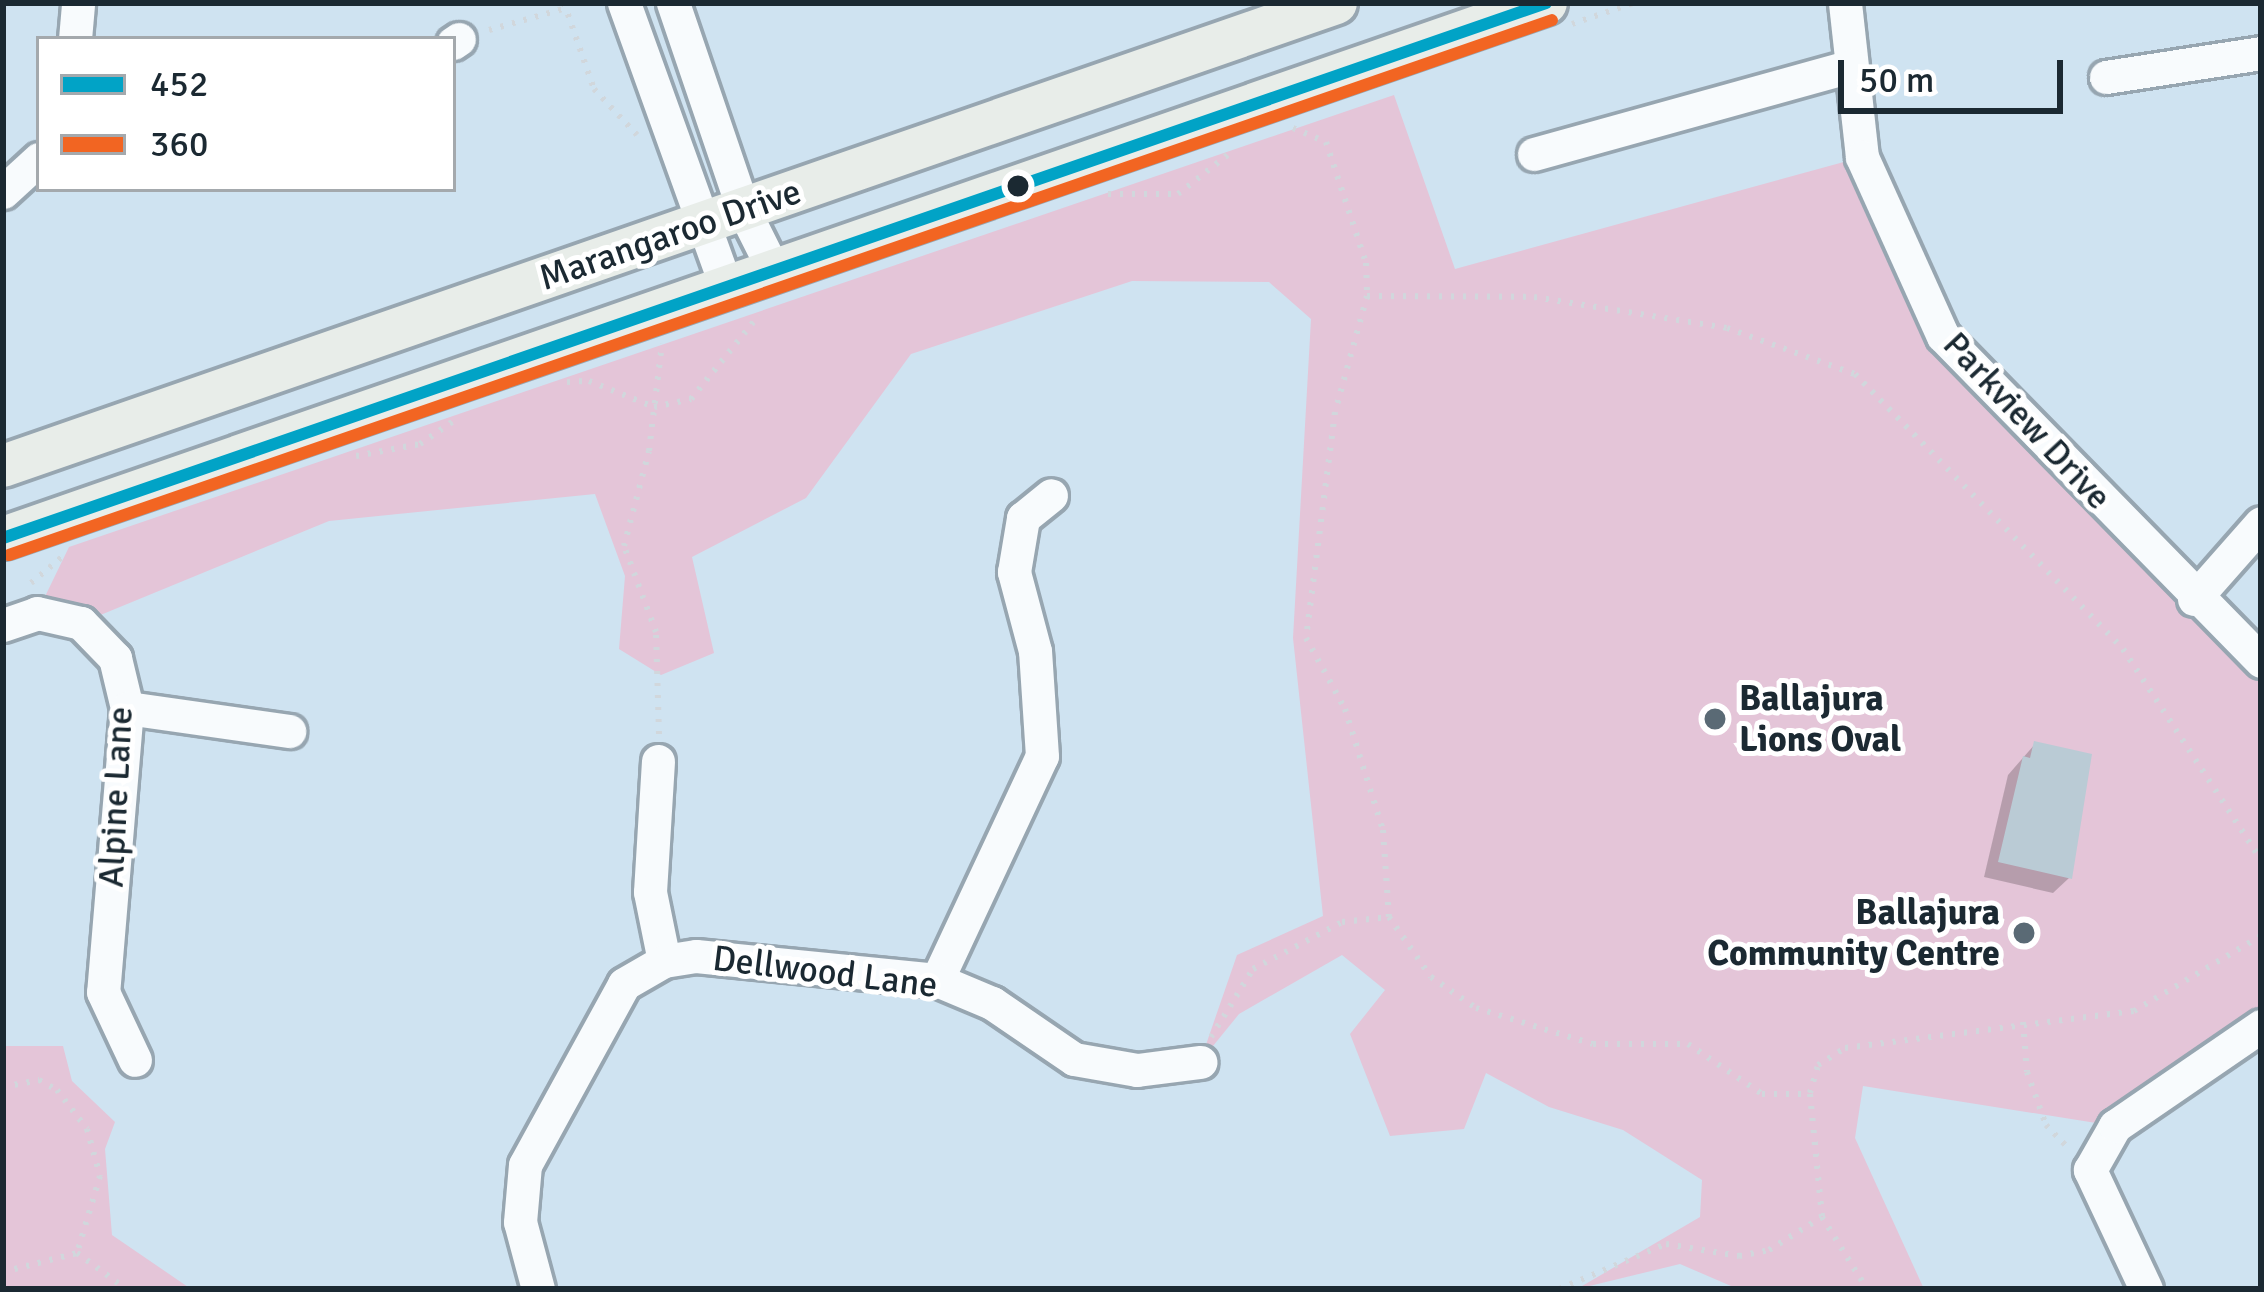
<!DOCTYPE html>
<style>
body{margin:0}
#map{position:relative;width:2264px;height:1292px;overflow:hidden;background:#cfe3f1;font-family:Signika,sans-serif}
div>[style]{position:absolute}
.green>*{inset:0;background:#e4c5d8}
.shadow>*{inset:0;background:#0003}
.building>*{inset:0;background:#bacbd5}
.path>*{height:6px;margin-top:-3px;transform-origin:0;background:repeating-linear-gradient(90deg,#d1d7dc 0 3px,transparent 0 12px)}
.roads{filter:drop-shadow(3px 0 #97a6b1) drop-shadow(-3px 0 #97a6b1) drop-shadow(0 3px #97a6b1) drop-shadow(0 -3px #97a6b1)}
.minor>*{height:33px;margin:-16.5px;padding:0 16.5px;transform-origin:16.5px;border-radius:16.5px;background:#f8fbfd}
.major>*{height:42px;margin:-21px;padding:0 21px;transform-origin:21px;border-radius:21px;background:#e8ede9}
.bus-1>*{height:12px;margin:-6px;padding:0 6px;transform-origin:6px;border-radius:6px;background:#01a3c6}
.bus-2>*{height:12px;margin:-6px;padding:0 6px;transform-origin:6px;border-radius:6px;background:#f26522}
.dots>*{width:33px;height:33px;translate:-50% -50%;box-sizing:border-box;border:6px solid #fff;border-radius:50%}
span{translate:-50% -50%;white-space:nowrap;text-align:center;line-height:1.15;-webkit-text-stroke:10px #fff;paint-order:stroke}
.street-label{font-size:36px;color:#1b2932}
.poi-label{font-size:36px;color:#1b2932;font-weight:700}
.left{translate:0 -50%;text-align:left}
.right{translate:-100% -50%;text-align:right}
.frame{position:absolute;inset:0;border:6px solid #1b2932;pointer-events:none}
.legend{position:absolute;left:36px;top:36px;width:420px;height:156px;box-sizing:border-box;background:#fff;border:3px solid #a4a9ad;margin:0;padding:15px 21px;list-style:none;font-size:36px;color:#1b2932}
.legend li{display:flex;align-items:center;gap:24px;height:60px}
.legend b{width:60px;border:3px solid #a4a9ad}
.scale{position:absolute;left:1838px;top:60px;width:225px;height:54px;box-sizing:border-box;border:6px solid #1b2932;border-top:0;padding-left:15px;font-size:36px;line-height:42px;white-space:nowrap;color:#1b2932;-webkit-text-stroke:9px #fff;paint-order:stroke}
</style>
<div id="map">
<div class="green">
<div style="clip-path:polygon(1394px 95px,1455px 269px,1862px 157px,1943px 336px,2261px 661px,2261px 1026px,2115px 1126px,1863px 1086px,1855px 1138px,1924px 1289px,1738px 1289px,1680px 1264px,1577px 1289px,1700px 1217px,1702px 1180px,1623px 1130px,1549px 1107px,1486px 1073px,1464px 1129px,1390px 1136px,1350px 1034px,1385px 990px,1342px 955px,1239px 1014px,1200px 1062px,1237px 955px,1323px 916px,1293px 638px,1311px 319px,1269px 282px,1132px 281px,911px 354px,806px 498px,692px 557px,714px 653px,661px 675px,619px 649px,625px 576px,595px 494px,329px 521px,81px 623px,37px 613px,69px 547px)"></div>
<div style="clip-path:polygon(3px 1046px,63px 1046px,72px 1081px,115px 1122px,105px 1149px,112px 1235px,191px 1289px,3px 1289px)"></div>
</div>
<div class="shadow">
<div style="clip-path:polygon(2035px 744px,2069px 878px,2053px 893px,1984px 877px,2008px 775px)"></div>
</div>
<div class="building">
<div style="clip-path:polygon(2034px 741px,2092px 754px,2072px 879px,1998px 862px,2023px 756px,2030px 758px)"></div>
</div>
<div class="path">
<div style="left:564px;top:3px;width:91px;rotate:70.8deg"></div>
<div style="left:594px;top:89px;width:63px;rotate:46.9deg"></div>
<div style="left:1572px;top:24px;width:65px;rotate:-19deg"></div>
<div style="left:489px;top:30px;width:80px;rotate:-15.9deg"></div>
<div style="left:1293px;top:128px;width:36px;rotate:23deg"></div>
<div style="left:1326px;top:142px;width:127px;rotate:71.7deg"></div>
<div style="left:1366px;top:263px;width:33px;rotate:88deg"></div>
<div style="left:1367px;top:296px;width:120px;rotate:105.4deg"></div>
<div style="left:1335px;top:412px;width:228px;rotate:97.3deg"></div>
<div style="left:1306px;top:638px;width:81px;rotate:61.2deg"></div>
<div style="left:1345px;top:709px;width:127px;rotate:72.6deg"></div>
<div style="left:1383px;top:830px;width:87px;rotate:86.1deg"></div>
<div style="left:1108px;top:194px;width:70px"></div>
<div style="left:1178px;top:194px;width:66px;rotate:-38.3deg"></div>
<div style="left:1367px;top:296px;width:167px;rotate:0.3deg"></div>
<div style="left:1534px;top:297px;width:195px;rotate:9.1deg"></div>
<div style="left:1727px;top:328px;width:136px;rotate:19.8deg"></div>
<div style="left:1855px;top:374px;width:384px;rotate:45.7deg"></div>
<div style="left:2123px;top:649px;width:252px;rotate:56.8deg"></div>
<div style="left:567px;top:382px;width:22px;rotate:-3deg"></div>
<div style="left:589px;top:381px;width:70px;rotate:21.8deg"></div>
<div style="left:654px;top:407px;width:38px;rotate:-12deg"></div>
<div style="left:691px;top:399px;width:108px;rotate:-51deg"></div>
<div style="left:356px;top:456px;width:65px;rotate:-10.6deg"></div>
<div style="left:420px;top:444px;width:42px;rotate:-34.4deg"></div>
<div style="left:31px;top:583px;width:40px;rotate:-40deg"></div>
<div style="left:659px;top:734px;width:102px;rotate:-91.7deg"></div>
<div style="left:656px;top:632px;width:92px;rotate:-110.4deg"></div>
<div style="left:624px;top:546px;width:98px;rotate:-75.3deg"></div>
<div style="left:649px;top:451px;width:108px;rotate:-83.1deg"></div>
<div style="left:2023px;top:1022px;width:50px;rotate:85.4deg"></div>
<div style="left:2027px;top:1072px;width:56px;rotate:70.3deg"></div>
<div style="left:2046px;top:1125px;width:33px;rotate:46deg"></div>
<div style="left:1211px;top:1037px;width:80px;rotate:-58.3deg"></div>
<div style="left:1253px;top:969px;width:101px;rotate:-27.8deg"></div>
<div style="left:1342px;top:922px;width:47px;rotate:-6.1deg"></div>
<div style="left:1389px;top:917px;width:73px;rotate:55deg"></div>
<div style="left:1431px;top:977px;width:55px;rotate:34.6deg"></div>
<div style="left:1476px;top:1008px;width:122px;rotate:17.1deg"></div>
<div style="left:1593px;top:1044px;width:95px"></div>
<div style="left:1688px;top:1044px;width:89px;rotate:34deg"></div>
<div style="left:1762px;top:1094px;width:48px"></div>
<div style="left:1810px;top:1094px;width:124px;rotate:84.4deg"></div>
<div style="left:1822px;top:1217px;width:85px;rotate:58deg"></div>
<div style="left:3px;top:1087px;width:37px;rotate:-11deg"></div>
<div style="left:39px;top:1080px;width:21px;rotate:29deg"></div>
<div style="left:57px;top:1090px;width:49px;rotate:52.4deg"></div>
<div style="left:87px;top:1129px;width:49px;rotate:74.5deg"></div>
<div style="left:100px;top:1176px;width:80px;rotate:106.6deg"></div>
<div style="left:1810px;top:1093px;width:29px;rotate:-74deg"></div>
<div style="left:1818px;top:1065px;width:32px;rotate:-32deg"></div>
<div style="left:1845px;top:1048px;width:291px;rotate:-7.3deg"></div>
<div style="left:2134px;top:1011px;width:147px;rotate:-30.6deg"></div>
<div style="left:3px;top:1272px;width:76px;rotate:-14.4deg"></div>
<div style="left:77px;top:1253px;width:61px;rotate:36.3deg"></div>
<div style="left:1559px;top:1289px;width:116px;rotate:-22.8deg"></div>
<div style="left:1666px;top:1244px;width:74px;rotate:9.3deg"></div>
<div style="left:1739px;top:1256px;width:31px;rotate:-11deg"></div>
<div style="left:1769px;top:1250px;width:62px;rotate:-31.9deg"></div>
</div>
<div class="roads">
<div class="minor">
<div style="left:624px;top:3px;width:298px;rotate:70.2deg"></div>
<div style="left:673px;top:3px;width:218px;rotate:71.2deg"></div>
<div style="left:743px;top:209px;width:65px;rotate:63.4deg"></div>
<div style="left:1845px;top:3px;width:155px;rotate:83.7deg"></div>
<div style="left:1862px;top:157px;width:196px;rotate:65.7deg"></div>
<div style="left:1943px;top:336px;width:455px;rotate:45.6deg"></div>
<div style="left:75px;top:39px;width:36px;rotate:-85deg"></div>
<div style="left:453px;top:43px;width:7px;rotate:-34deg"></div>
<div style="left:2106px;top:77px;width:157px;rotate:-8.8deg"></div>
<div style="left:1534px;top:154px;width:329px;rotate:-15.5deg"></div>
<div style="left:3px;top:192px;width:49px;rotate:-42.5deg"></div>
<div style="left:2194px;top:599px;width:101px;rotate:-48.6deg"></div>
<div style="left:3px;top:625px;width:36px;rotate:-19deg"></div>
<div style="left:37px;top:613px;width:45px;rotate:12.8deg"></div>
<div style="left:81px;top:623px;width:49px;rotate:45.8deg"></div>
<div style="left:115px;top:658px;width:51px;rotate:76.5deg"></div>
<div style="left:127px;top:708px;width:285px;rotate:94.8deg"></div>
<div style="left:103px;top:992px;width:75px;rotate:64.8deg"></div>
<div style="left:127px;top:708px;width:164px;rotate:8.1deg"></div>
<div style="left:658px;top:761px;width:131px;rotate:93.5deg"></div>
<div style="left:650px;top:892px;width:70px;rotate:78.5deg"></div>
<div style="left:937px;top:980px;width:247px;rotate:-64.9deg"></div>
<div style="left:1042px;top:756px;width:105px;rotate:-93.8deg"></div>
<div style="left:1035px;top:651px;width:82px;rotate:-104.9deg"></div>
<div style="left:1014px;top:572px;width:55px;rotate:-80.5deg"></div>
<div style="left:1023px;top:518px;width:36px;rotate:-39deg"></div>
<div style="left:538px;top:1289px;width:69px;rotate:-105deg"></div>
<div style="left:520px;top:1222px;width:57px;rotate:-85deg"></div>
<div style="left:525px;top:1165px;width:206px;rotate:-61.3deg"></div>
<div style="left:624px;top:984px;width:46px;rotate:-29.9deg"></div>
<div style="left:664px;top:961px;width:32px;rotate:-9deg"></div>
<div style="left:696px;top:956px;width:242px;rotate:5.7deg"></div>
<div style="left:937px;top:980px;width:60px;rotate:22.7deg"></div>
<div style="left:992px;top:1003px;width:99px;rotate:34.3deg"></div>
<div style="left:1074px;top:1059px;width:64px;rotate:9.9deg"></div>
<div style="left:1137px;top:1070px;width:64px;rotate:-7.2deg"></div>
<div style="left:2146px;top:1289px;width:132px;rotate:-115.2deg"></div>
<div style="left:2090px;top:1170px;width:51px;rotate:-60.4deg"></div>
<div style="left:2115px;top:1126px;width:177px;rotate:-34.4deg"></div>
</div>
<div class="major">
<div style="left:3px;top:466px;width:1411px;rotate:-19.15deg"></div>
<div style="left:3px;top:538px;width:1633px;rotate:-19.12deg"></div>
</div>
</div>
<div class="bus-1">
<div style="left:3px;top:538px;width:1633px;rotate:-19.12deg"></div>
</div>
<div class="bus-2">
<div style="left:9px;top:555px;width:1633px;rotate:-19.12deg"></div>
</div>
<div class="dots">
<div style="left:1018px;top:186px;background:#1b2932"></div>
<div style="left:1715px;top:719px;background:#5a6a75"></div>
<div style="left:2024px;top:933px;background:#5a6a75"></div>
</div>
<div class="street-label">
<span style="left:670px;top:235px;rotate:-19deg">Marangaroo Drive</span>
<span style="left:2027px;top:421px;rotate:47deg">Parkview Drive</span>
<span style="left:116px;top:797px;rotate:-87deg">Alpine Lane</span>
<span style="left:825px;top:972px;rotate:7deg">Dellwood Lane</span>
</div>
<div class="poi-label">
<span class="left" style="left:1739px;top:719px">Ballajura<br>Lions Oval</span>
<span class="right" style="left:2000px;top:933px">Ballajura<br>Community Centre</span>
</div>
<div class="frame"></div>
<ul class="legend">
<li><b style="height:15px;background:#01a3c6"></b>452</li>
<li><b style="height:15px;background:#f26522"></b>360</li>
</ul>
<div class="scale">50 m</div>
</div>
